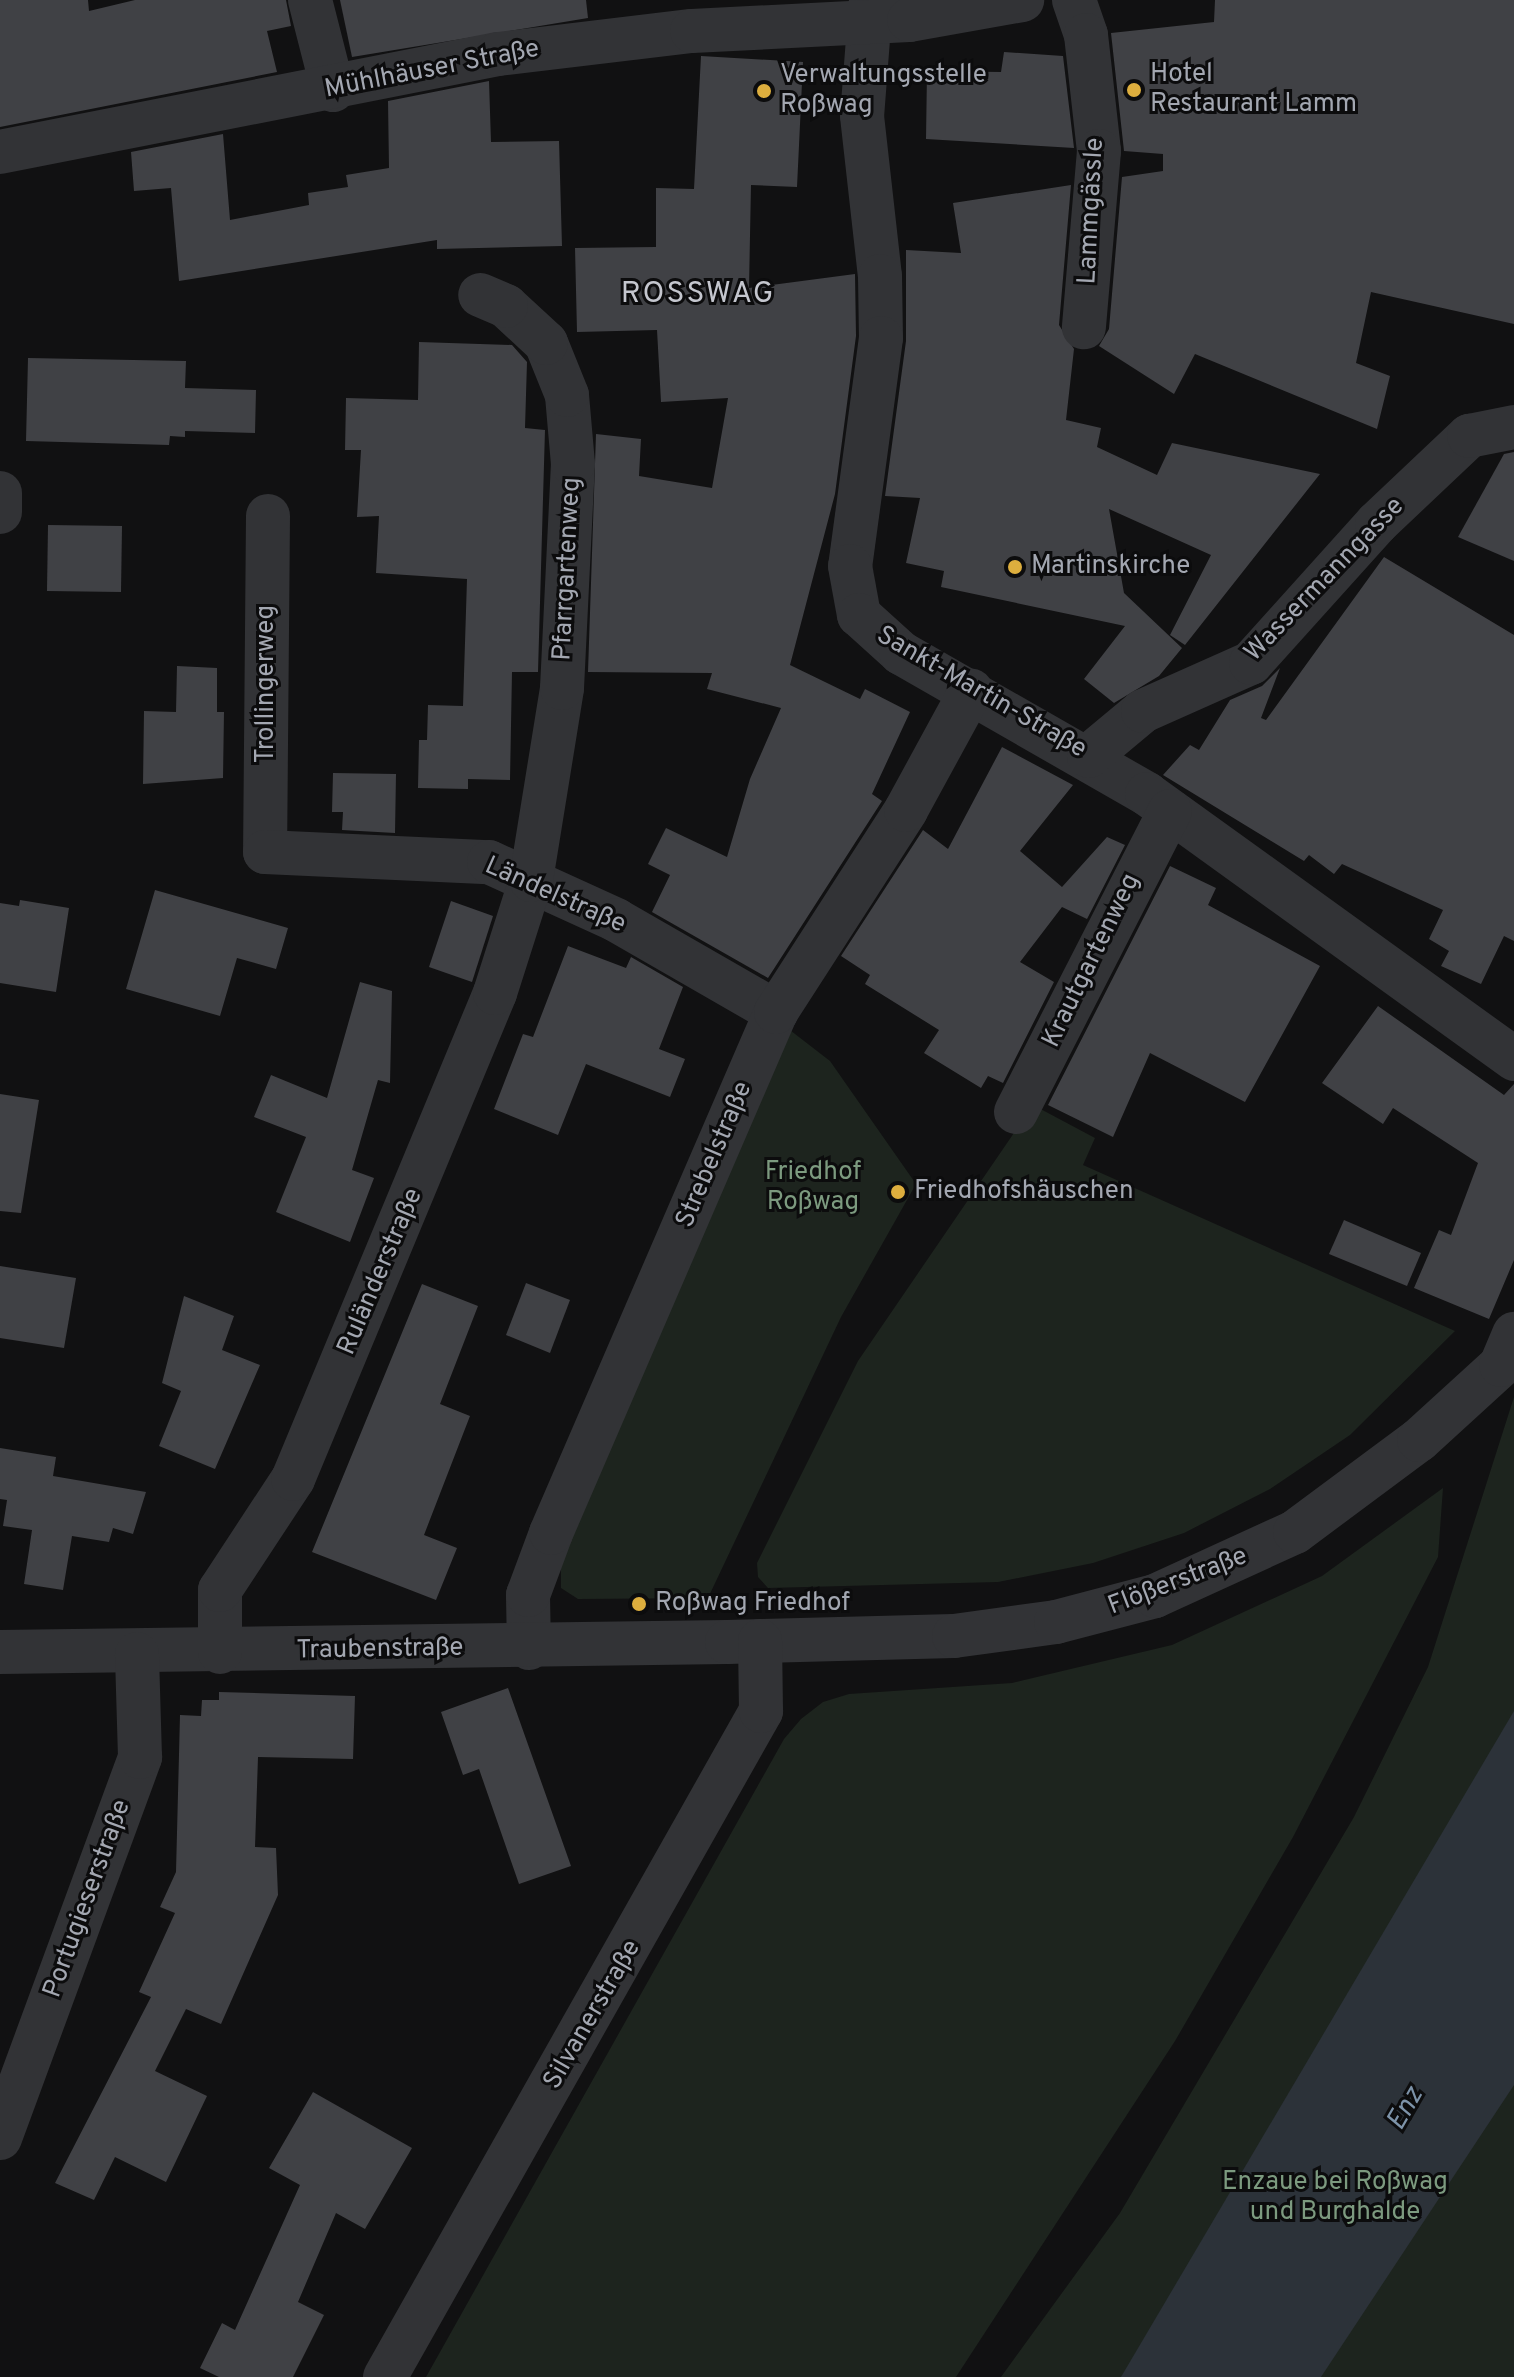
<!DOCTYPE html>
<meta charset="utf-8">
<style>
body{margin:0}
#map{position:relative;width:1514px;height:2377px;overflow:hidden;background:#111112;font-family:Overpass,sans-serif}
div>[style]{position:absolute}
.green>*{inset:0;background:#1d241e}
.water>*{inset:0;background:#2c3239}
.building>*{inset:0;background:#404145}
.minor>*{height:44px;margin:-22px;padding:0 22px;transform-origin:22px;border-radius:22px;background:#323336}
.dots>*{width:22px;height:22px;translate:-50% -50%;box-sizing:border-box;border:4px solid #0c0c0d;border-radius:50%}
span{translate:-50% -50%;white-space:nowrap;text-align:center;line-height:1.15;-webkit-text-stroke:6px #0c0c0d;paint-order:stroke}
.street-label{font-size:26px;color:#a3a7b1}
.poi-label{font-size:26px;color:#a3a7b1}
.left{translate:0 -50%;text-align:left}
.park-label{font-size:26px;color:#7c9a7f}
.water-label{font-size:28px;color:#7d93a9;font-style:italic}
.quarter-label{font-size:30px;color:#c4c6ce;letter-spacing:2px}
</style>
<div id="map">
<div class="green">
<div style="clip-path:polygon(786px 1027px,830px 1061px,916px 1184px,841px 1317px,708px 1598px,578px 1599px,561px 1588px,561px 1556px)"></div>
<div style="clip-path:polygon(1033px 1105px,1095px 1138px,1083px 1165px,1455px 1331px,1350px 1435px,1270px 1489px,1184px 1533px,1093px 1563px,998px 1582px,768px 1588px,758px 1577px,757px 1563px,858px 1361px)"></div>
<div style="clip-path:polygon(1514px 1397px,1514px 2377px,1001px 2377px,1120px 2213px,1354px 1817px,1428px 1667px)"></div>
<div style="clip-path:polygon(1443px 1488px,1438px 1557px,1293px 1837px,1175px 2041px,956px 2377px,426px 2377px,784px 1739px,801px 1719px,823px 1702px,849px 1694px,1012px 1683px,1172px 1645px,1322px 1576px)"></div>
</div>
<div class="water">
<div style="clip-path:polygon(1514px 1711px,1514px 2085px,1321px 2377px,1121px 2377px)"></div>
</div>
<div class="building">
<div style="clip-path:polygon(0 0,88px 0,89px 11px,135px 0,286px 0,291px 26px,267px 31px,277px 72px,0 127px)"></div>
<div style="clip-path:polygon(340px 0,586px 0,588px 18px,352px 57px)"></div>
<div style="clip-path:polygon(1215px 0,1514px 0,1514px 324px,1371px 292px,1356px 363px,1390px 376px,1377px 429px,1195px 354px,1174px 394px,1099px 346px,1109px 329px,1122px 177px,1163px 171px,1163px 154px,1124px 151px,1111px 33px,1214px 22px)"></div>
<div style="clip-path:polygon(1004px 52px,1063px 56px,1074px 148px,926px 139px,927px 71px,1001px 72px)"></div>
<div style="clip-path:polygon(701px 56px,803px 62px,797px 187px,751px 185px,749px 288px,855px 274px,856px 336px,835px 494px,790px 665px,860px 699px,865px 689px,910px 712px,872px 794px,882px 801px,768px 978px,652px 912px,670px 875px,648px 864px,666px 828px,727px 857px,750px 779px,781px 708px,707px 689px,712px 673px,588px 672px,596px 434px,641px 439px,639px 476px,712px 488px,728px 398px,661px 402px,657px 330px,577px 332px,575px 248px,656px 247px,656px 188px,694px 189px)"></div>
<div style="clip-path:polygon(489px 81px,491px 142px,559px 141px,562px 246px,437px 249px,437px 240px,179px 281px,171px 188px,134px 191px,131px 152px,223px 134px,230px 220px,309px 205px,308px 193px,348px 187px,346px 175px,389px 168px,388px 101px)"></div>
<div style="clip-path:polygon(1071px 185px,1059px 325px,1074px 349px,1066px 420px,1101px 428px,1097px 447px,1157px 475px,1172px 443px,1320px 474px,1185px 645px,1170px 635px,1211px 555px,1109px 509px,1124px 593px,1182px 648px,1159px 676px,1114px 703px,1084px 679px,1125px 626px,941px 587px,944px 571px,906px 563px,920px 498px,885px 496px,906px 341px,906px 250px,961px 253px,953px 203px)"></div>
<div style="clip-path:polygon(419px 342px,512px 345px,527px 362px,525px 428px,545px 430px,538px 672px,512px 672px,510px 780px,468px 779px,468px 789px,418px 788px,419px 740px,427px 740px,428px 705px,463px 706px,467px 579px,376px 573px,379px 516px,357px 517px,361px 450px,345px 450px,346px 398px,418px 400px)"></div>
<div style="clip-path:polygon(28px 358px,186px 361px,185px 388px,256px 390px,255px 433px,185px 431px,185px 437px,170px 436px,169px 445px,26px 441px)"></div>
<div style="clip-path:polygon(1514px 452px,1514px 561px,1458px 537px,1504px 454px)"></div>
<div style="clip-path:polygon(48px 525px,122px 526px,121px 592px,47px 591px)"></div>
<div style="clip-path:polygon(1384px 557px,1514px 635px,1514px 941px,1504px 936px,1481px 984px,1441px 966px,1449px 951px,1429px 939px,1443px 910px,1342px 864px,1334px 874px,1309px 855px,1304px 861px,1163px 775px,1190px 745px,1199px 750px,1230px 700px,1262px 686px,1280px 668px,1261px 718px,1266px 720px)"></div>
<div style="clip-path:polygon(177px 666px,217px 668px,217px 712px,224px 712px,223px 778px,143px 784px,144px 711px,176px 712px)"></div>
<div style="clip-path:polygon(1002px 747px,1073px 785px,1020px 851px,1062px 887px,1107px 837px,1125px 845px,1087px 919px,1062px 907px,1020px 962px,1054px 982px,1003px 1083px,988px 1076px,981px 1088px,924px 1053px,939px 1030px,865px 984px,870px 975px,841px 956px,923px 830px,948px 849px)"></div>
<div style="clip-path:polygon(333px 773px,396px 774px,395px 833px,342px 830px,343px 812px,332px 812px)"></div>
<div style="clip-path:polygon(1170px 866px,1216px 888px,1208px 905px,1320px 966px,1245px 1102px,1150px 1053px,1113px 1137px,1048px 1105px)"></div>
<div style="clip-path:polygon(155px 890px,288px 928px,276px 969px,237px 958px,220px 1016px,126px 989px)"></div>
<div style="clip-path:polygon(20px 900px,69px 908px,56px 992px,0 983px,0 903px,19px 906px)"></div>
<div style="clip-path:polygon(451px 901px,493px 916px,472px 982px,429px 967px)"></div>
<div style="clip-path:polygon(568px 946px,626px 968px,631px 957px,683px 987px,659px 1049px,685px 1059px,670px 1097px,586px 1064px,558px 1135px,494px 1109px,523px 1034px,533px 1037px)"></div>
<div style="clip-path:polygon(360px 982px,392px 991px,390px 1083px,378px 1080px,352px 1170px,374px 1178px,350px 1242px,276px 1212px,306px 1137px,254px 1117px,271px 1075px,327px 1098px)"></div>
<div style="clip-path:polygon(1378px 1006px,1504px 1095px,1514px 1084px,1514px 1260px,1489px 1319px,1414px 1288px,1439px 1230px,1451px 1235px,1478px 1163px,1393px 1108px,1383px 1124px,1322px 1083px)"></div>
<div style="clip-path:polygon(0 1094px,39px 1100px,21px 1213px,0 1211px)"></div>
<div style="clip-path:polygon(1344px 1220px,1421px 1253px,1407px 1286px,1329px 1254px)"></div>
<div style="clip-path:polygon(0 1266px,76px 1278px,64px 1348px,0 1338px)"></div>
<div style="clip-path:polygon(526px 1283px,570px 1300px,550px 1353px,506px 1335px)"></div>
<div style="clip-path:polygon(422px 1284px,478px 1306px,440px 1404px,470px 1416px,424px 1535px,457px 1548px,436px 1600px,312px 1552px)"></div>
<div style="clip-path:polygon(184px 1296px,234px 1316px,222px 1350px,260px 1365px,215px 1469px,159px 1446px,181px 1391px,162px 1383px)"></div>
<div style="clip-path:polygon(0 1448px,56px 1457px,53px 1476px,146px 1492px,133px 1534px,113px 1528px,109px 1542px,72px 1536px,63px 1590px,24px 1584px,32px 1530px,3px 1526px,7px 1500px,0 1499px)"></div>
<div style="clip-path:polygon(508px 1688px,571px 1866px,519px 1884px,479px 1769px,463px 1775px,441px 1712px)"></div>
<div style="clip-path:polygon(219px 1692px,355px 1696px,353px 1759px,258px 1757px,255px 1847px,276px 1848px,278px 1895px,221px 2024px,186px 2009px,155px 2071px,207px 2096px,166px 2182px,115px 2157px,94px 2200px,55px 2183px,151px 1997px,139px 1992px,175px 1913px,160px 1907px,176px 1872px,180px 1715px,201px 1716px,202px 1700px,219px 1700px)"></div>
<div style="clip-path:polygon(313px 2092px,412px 2148px,365px 2229px,336px 2213px,298px 2302px,324px 2315px,293px 2377px,219px 2377px,200px 2368px,222px 2323px,235px 2330px,300px 2185px,269px 2168px)"></div>
</div>
<div class="minor">
<div style="left:310px;top:0;width:93px;rotate:75.7deg"></div>
<div style="left:871px;top:0;width:116px;rotate:94.4deg"></div>
<div style="left:862px;top:116px;width:161px;rotate:83.6deg"></div>
<div style="left:880px;top:276px;width:62px;rotate:89.1deg"></div>
<div style="left:881px;top:338px;width:230px;rotate:97.7deg"></div>
<div style="left:850px;top:566px;width:50px;rotate:79.6deg"></div>
<div style="left:859px;top:615px;width:57px;rotate:42.1deg"></div>
<div style="left:901px;top:653px;width:284px;rotate:29.8deg"></div>
<div style="left:1147px;top:794px;width:453px;rotate:35.8deg"></div>
<div style="left:1074px;top:0;width:37px;rotate:71deg"></div>
<div style="left:1086px;top:35px;width:117px;rotate:83.6deg"></div>
<div style="left:1099px;top:151px;width:177px;rotate:94.9deg"></div>
<div style="left:0;top:152px;width:508px;rotate:-11.13deg"></div>
<div style="left:498px;top:54px;width:195px;rotate:-6.8deg"></div>
<div style="left:692px;top:31px;width:217px;rotate:-2.9deg"></div>
<div style="left:909px;top:20px;width:115px;rotate:-10deg"></div>
<div style="left:0;top:493px;width:19px;rotate:90deg"></div>
<div style="left:268px;top:516px;width:336px;rotate:90.5deg"></div>
<div style="left:265px;top:852px;width:224px;rotate:2.6deg"></div>
<div style="left:489px;top:862px;width:140px;rotate:24.5deg"></div>
<div style="left:616px;top:920px;width:185px;rotate:29.9deg"></div>
<div style="left:1089px;top:756px;width:70px;rotate:-39.8deg"></div>
<div style="left:1143px;top:711px;width:118px;rotate:-24deg"></div>
<div style="left:1251px;top:663px;width:188px;rotate:-48deg"></div>
<div style="left:1377px;top:523px;width:127px;rotate:-43.4deg"></div>
<div style="left:1469px;top:436px;width:46px;rotate:-11.3deg"></div>
<div style="left:1016px;top:1112px;width:338px;rotate:-62.9deg"></div>
<div style="left:529px;top:1648px;width:53px;rotate:-91.1deg"></div>
<div style="left:528px;top:1595px;width:66px;rotate:-69.6deg"></div>
<div style="left:551px;top:1533px;width:568px;rotate:-66.64deg"></div>
<div style="left:776px;top:1012px;width:240px;rotate:-57.2deg"></div>
<div style="left:906px;top:810px;width:136px;rotate:-61.4deg"></div>
<div style="left:0;top:1652px;width:727px;rotate:-0.79deg"></div>
<div style="left:727px;top:1642px;width:227px;rotate:-1.5deg"></div>
<div style="left:954px;top:1636px;width:103px;rotate:-7.8deg"></div>
<div style="left:1056px;top:1622px;width:102px;rotate:-14.7deg"></div>
<div style="left:1155px;top:1596px;width:154px;rotate:-24.6deg"></div>
<div style="left:1295px;top:1532px;width:154px;rotate:-36.6deg"></div>
<div style="left:1419px;top:1440px;width:111px;rotate:-42.4deg"></div>
<div style="left:1501px;top:1365px;width:34px;rotate:-67deg"></div>
<div style="left:220px;top:1652px;width:62px;rotate:-90deg"></div>
<div style="left:220px;top:1590px;width:133px;rotate:-56.7deg"></div>
<div style="left:293px;top:1479px;width:526px;rotate:-67.43deg"></div>
<div style="left:495px;top:993px;width:119px;rotate:-72.3deg"></div>
<div style="left:531px;top:880px;width:194px;rotate:-80.8deg"></div>
<div style="left:562px;top:688px;width:224px;rotate:-87.2deg"></div>
<div style="left:573px;top:464px;width:69px;rotate:-95deg"></div>
<div style="left:567px;top:395px;width:56px;rotate:-112deg"></div>
<div style="left:546px;top:343px;width:54px;rotate:-137.2deg"></div>
<div style="left:506px;top:306px;width:28px;rotate:-157deg"></div>
<div style="left:0;top:2138px;width:406px;rotate:-69.8deg"></div>
<div style="left:140px;top:1757px;width:103px;rotate:-91.7deg"></div>
<div style="left:385px;top:2377px;width:765px;rotate:-60.55deg"></div>
<div style="left:761px;top:1711px;width:70px;rotate:-90.8deg"></div>
</div>
<div class="dots">
<div style="left:1134px;top:90px;background:#ddae3e"></div>
<div style="left:764px;top:91px;background:#ddae3e"></div>
<div style="left:1015px;top:567px;background:#ddae3e"></div>
<div style="left:898px;top:1192px;background:#ddae3e"></div>
<div style="left:639px;top:1604px;background:#ddae3e"></div>
</div>
<div class="street-label">
<span style="left:432px;top:70px;rotate:-11deg">Mühlhäuser Straße</span>
<span style="left:1092px;top:211px;rotate:-87deg">Lammgässle</span>
<span style="left:568px;top:569px;rotate:-87deg">Pfarrgartenweg</span>
<span style="left:1325px;top:580px;rotate:-46deg">Wassermanngasse</span>
<span style="left:267px;top:684px;rotate:-90deg">Trollingerweg</span>
<span style="left:981px;top:693px;rotate:30deg">Sankt-Martin-Straße</span>
<span style="left:555px;top:896px;rotate:24deg">Ländelstraße</span>
<span style="left:1092px;top:961px;rotate:-64deg">Krautgartenweg</span>
<span style="left:715px;top:1155px;rotate:-67deg">Strebelstraße</span>
<span style="left:381px;top:1272px;rotate:-67deg">Ruländerstraße</span>
<span style="left:1178px;top:1582px;rotate:-21deg">Flößerstraße</span>
<span style="left:380px;top:1650px;rotate:-1deg">Traubenstraße</span>
<span style="left:88px;top:1899px;rotate:-70deg">Portugieserstraße</span>
<span style="left:593px;top:2015px;rotate:-60deg">Silvanerstraße</span>
</div>
<div class="poi-label">
<span class="left" style="left:1150px;top:90px">Hotel<br>Restaurant Lamm</span>
<span class="left" style="left:780px;top:91px">Verwaltungsstelle<br>Roßwag</span>
<span class="left" style="left:1031px;top:567px">Martinskirche</span>
<span class="left" style="left:914px;top:1192px">Friedhofshäuschen</span>
<span class="left" style="left:655px;top:1604px">Roßwag Friedhof</span>
</div>
<div class="park-label">
<span style="left:813px;top:1188px">Friedhof<br>Roßwag</span>
<span style="left:1335px;top:2198px">Enzaue bei Roßwag<br>und Burghalde</span>
</div>
<div class="water-label">
<span style="left:1406px;top:2109px;rotate:-60deg">Enz</span>
</div>
<div class="quarter-label">
<span style="left:698px;top:295px">ROSSWAG</span>
</div>
</div>
